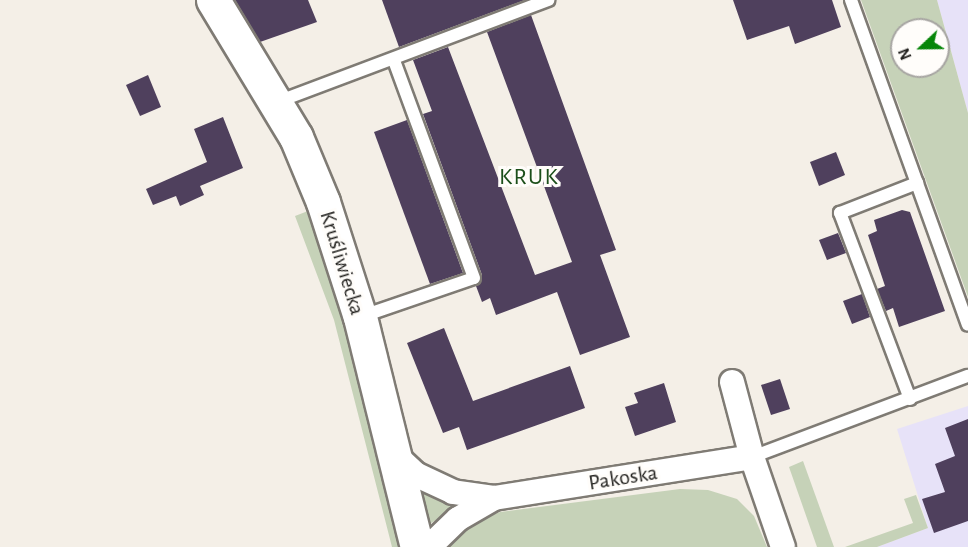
<!DOCTYPE html>
<meta charset="utf-8">
<style>
body{margin:0}
#map{position:relative;width:968px;height:547px;overflow:hidden;background:#f4efe7;font-family:"Alegreya Sans",sans-serif}
div>[style]{position:absolute}
.industrial>*{inset:0;background:#e7e2f8}
.green>*{inset:0;background:#c6d2b8}
.building>*{inset:0;background:#4f405d}
.roads{filter:drop-shadow(2px 0 #7f7b74) drop-shadow(-2px 0 #7f7b74) drop-shadow(0 2px #7f7b74) drop-shadow(0 -2px #7f7b74)}
.service>*{height:12px;margin:-6px;padding:0 6px;transform-origin:6px;border-radius:6px;background:#fff}
.minor>*{height:24px;margin:-12px;padding:0 12px;transform-origin:12px;border-radius:12px;background:#fff}
.secondary>*{height:33px;margin:-16.5px;padding:0 16.5px;transform-origin:16.5px;border-radius:16.5px;background:#fff}
span{translate:-50% -50%;white-space:nowrap;text-align:center;line-height:1.15;-webkit-text-stroke:6px #fffdfa;paint-order:stroke}
.street-label{font-size:22px;color:#23221f}
.neighbourhood-label{font-size:24px;color:#1c4f1a;letter-spacing:1.5px}
.north{position:absolute;left:890px;top:18px;width:60px;height:60px;box-sizing:border-box;background:#fffdfa;border:2px solid #a7a5a2;border-radius:50%;rotate:248deg;font-size:16px;font-weight:700;line-height:24px;text-align:center;color:#23221f}
.north::after{content:'';display:block;margin:auto;width:21px;height:27px;background:#078609;clip-path:polygon(50% 0,100% 100%,50% 72%,0 100%)}
</style>
<div id="map">
<div class="industrial">
<div style="clip-path:polygon(937px 0,968px 0,968px 113px)"></div>
<div style="clip-path:polygon(968px 406px,968px 547px,877px 547px,928px 528px,897px 429px)"></div>
</div>
<div class="green">
<div style="clip-path:polygon(evenodd,861px 0,937px 0,968px 113px,968px 297px,861px 0,902px 30px,938px 30px,938px 66px,902px 66px,902px 30px)"></div>
<div style="clip-path:polygon(308px 211px,343px 317px,401px 547px,392px 547px,334px 320px,295px 216px)"></div>
<div style="clip-path:polygon(803px 461px,834px 547px,817px 547px,789px 467px)"></div>
<div style="clip-path:polygon(680px 489px,708px 490px,737px 499px,754px 516px,767px 547px,447px 547px,470px 524px,500px 512px)"></div>
<div style="clip-path:polygon(419px 491px,459px 506px,428px 525px)"></div>
<div style="clip-path:polygon(916px 495px,928px 528px,877px 547px,845px 547px,913px 523px,904px 499px)"></div>
</div>
<div class="building">
<div style="clip-path:polygon(235px 0,308px 0,317px 22px,260px 42px)"></div>
<div style="clip-path:polygon(382px 0,525px 0,399px 47px)"></div>
<div style="clip-path:polygon(733px 0,832px 0,841px 27px,795px 44px,789px 26px,747px 40px)"></div>
<div style="clip-path:polygon(531px 15px,616px 250px,600px 255px,630px 337px,580px 355px,557px 292px,496px 315px,490px 298px,482px 302px,476px 286px,482px 275px,423px 114px,432px 111px,413px 60px,448px 47px,535px 275px,572px 262px,487px 32px)"></div>
<div style="clip-path:polygon(148px 75px,161px 107px,140px 116px,126px 85px)"></div>
<div style="clip-path:polygon(223px 117px,243px 168px,200px 186px,204px 195px,180px 206px,176px 196px,153px 205px,146px 189px,207px 162px,194px 129px)"></div>
<div style="clip-path:polygon(407px 120px,463px 273px,430px 284px,374px 132px)"></div>
<div style="clip-path:polygon(836px 152px,845px 175px,819px 186px,810px 162px)"></div>
<div style="clip-path:polygon(902px 210px,910px 212px,945px 311px,899px 327px,893px 308px,886px 311px,877px 289px,885px 286px,868px 235px,877px 231px,874px 220px)"></div>
<div style="clip-path:polygon(838px 233px,846px 253px,827px 260px,819px 240px)"></div>
<div style="clip-path:polygon(862px 294px,870px 317px,852px 324px,843px 301px)"></div>
<div style="clip-path:polygon(444px 328px,473px 401px,570px 366px,585px 408px,467px 450px,459px 427px,443px 433px,407px 343px)"></div>
<div style="clip-path:polygon(780px 379px,790px 409px,771px 415px,761px 385px)"></div>
<div style="clip-path:polygon(664px 383px,676px 422px,635px 436px,625px 407px,638px 403px,634px 393px)"></div>
<div style="clip-path:polygon(968px 419px,968px 521px,934px 533px,922px 499px,945px 492px,935px 464px,955px 456px,945px 428px)"></div>
</div>
<div class="roads">
<div class="service">
<div style="left:851px;top:0;width:345px;rotate:70.2deg"></div>
<div style="left:277px;top:102px;width:290px;rotate:-20.6deg"></div>
<div style="left:360px;top:317px;width:120px;rotate:-18.9deg"></div>
<div style="left:474px;top:278px;width:232px;rotate:-110.2deg"></div>
<div style="left:910px;top:399px;width:199px;rotate:-110.6deg"></div>
<div style="left:840px;top:213px;width:83px;rotate:-21.3deg"></div>
<div style="left:752px;top:457px;width:231px;rotate:-20.6deg"></div>
</div>
<div class="minor">
<div style="left:732px;top:382px;width:78px;rotate:75.1deg"></div>
<div style="left:752px;top:457px;width:95px;rotate:71deg"></div>
<div style="left:393px;top:453px;width:33px;rotate:43deg"></div>
<div style="left:417px;top:475px;width:40px;rotate:25deg"></div>
<div style="left:453px;top:492px;width:41px;rotate:8.3deg"></div>
<div style="left:494px;top:498px;width:261px;rotate:-9deg"></div>
<div style="left:429px;top:547px;width:40px;rotate:-44deg"></div>
<div style="left:458px;top:519px;width:42px;rotate:-30.3deg"></div>
</div>
<div class="secondary">
<div style="left:213px;top:0;width:160px;rotate:58.8deg"></div>
<div style="left:296px;top:137px;width:70px;rotate:67.4deg"></div>
<div style="left:323px;top:202px;width:121px;rotate:72.2deg"></div>
<div style="left:360px;top:317px;width:237px;rotate:76.1deg"></div>
</div>
</div>
<div class="street-label">
<span style="left:342px;top:263px;rotate:73deg">Kruśliwiecka</span>
<span style="left:623px;top:478px;rotate:-9deg">Pakoska</span>
</div>
<div class="neighbourhood-label">
<span style="left:529px;top:178px">KRUK</span>
</div>
<div class="north">N</div>
</div>
